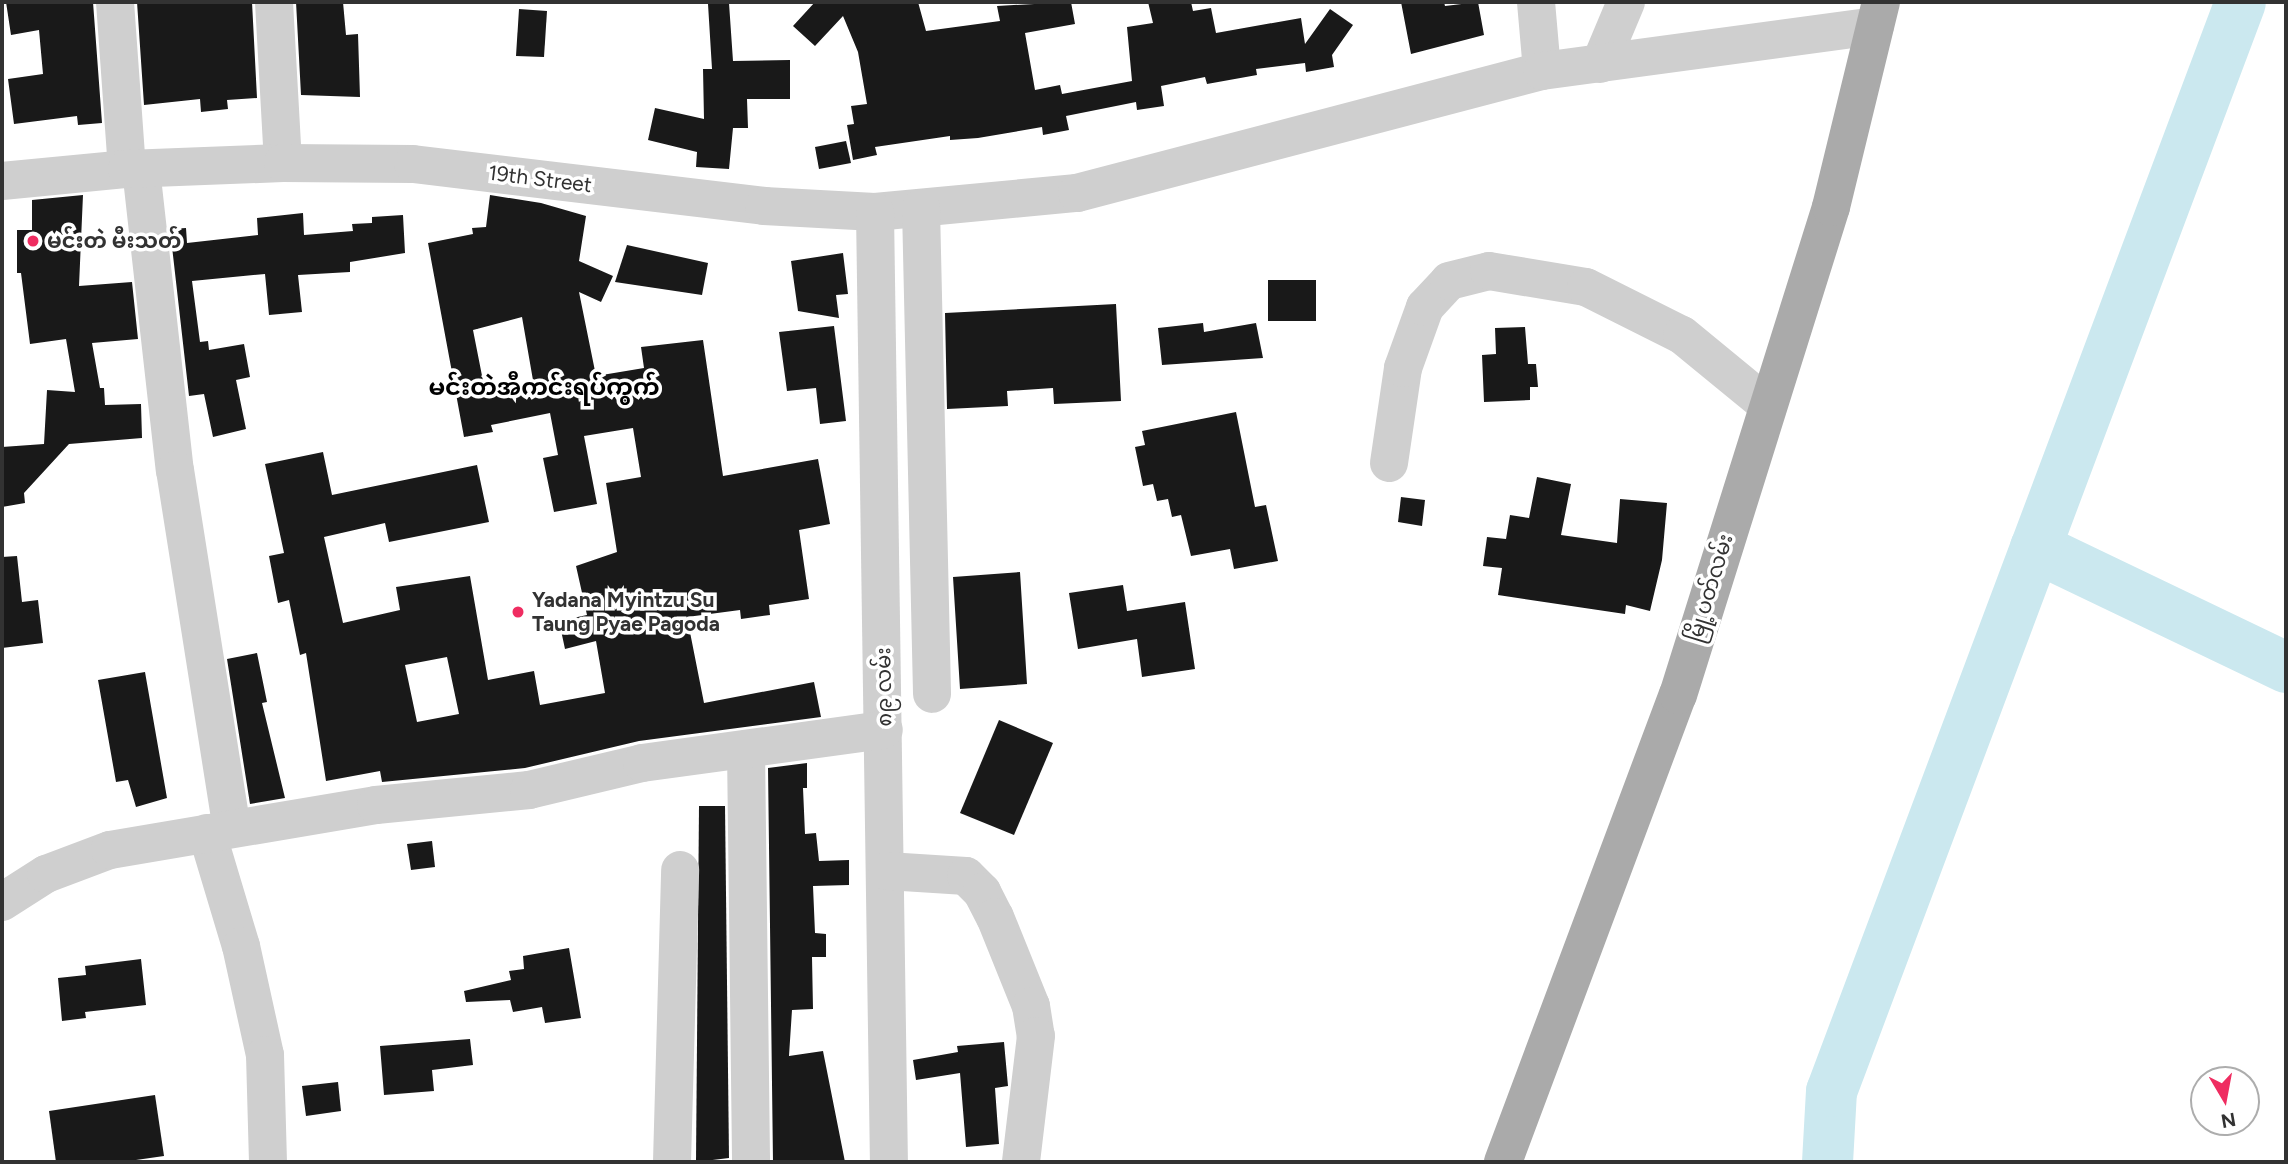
<!DOCTYPE html>
<meta charset="utf-8">
<style>
body{margin:0}
#map{position:relative;width:2288px;height:1164px;overflow:hidden;background:#fff;font-family:Figtree,"Noto Sans Myanmar",sans-serif}
div>[style]{position:absolute}
.river>*{height:51px;margin:-25.5px;padding:0 25.5px;transform-origin:25.5px;border-radius:25.5px;background:#cbe8ef}
.building>*{inset:0;background:#191919}
.minor>*{height:38px;margin:-19px;padding:0 19px;transform-origin:19px;border-radius:19px;background:#cfcfcf}
.major>*{height:38px;margin:-19px;padding:0 19px;transform-origin:19px;border-radius:19px;background:#aaa}
.dots>*{width:19px;height:19px;translate:-50% -50%;box-sizing:border-box;border:4px solid #fff;border-radius:50%}
span{translate:-50% -50%;white-space:nowrap;text-align:center;line-height:1.15;-webkit-text-stroke:7px #fff;paint-order:stroke}
.street-label{font-size:21px;color:#323232}
.poi-label{font-size:21px;color:#323232;font-weight:700}
.left{translate:0 -50%;text-align:left}
.quarter-label{font-size:24px;color:#000;font-weight:700}
.frame{position:absolute;inset:0;border:4px solid #323232;pointer-events:none}
.north{position:absolute;left:2190px;top:1066px;width:70px;height:70px;box-sizing:border-box;background:#fff;border:2px solid #adadad;border-radius:50%;rotate:170deg;font-size:19px;font-weight:700;line-height:28px;text-align:center;color:#323232}
.north::after{content:'';display:block;margin:auto;width:24px;height:32px;background:#ef2d61;clip-path:polygon(50% 0,100% 100%,50% 72%,0 100%)}
</style>
<div id="map">
<div class="river">
<div style="left:2035px;top:547px;width:278px;rotate:25.6deg"></div>
<div style="left:1827px;top:1162px;width:71px;rotate:-86.8deg"></div>
<div style="left:1831px;top:1091px;width:1163px;rotate:-69.42deg"></div>
</div>
<div class="building">
<div style="clip-path:polygon(6px 2px,93px 2px,102px 123px,78px 125px,77px 116px,14px 124px,8px 79px,43px 74px,39px 30px,11px 35px)"></div>
<div style="clip-path:polygon(137px 2px,252px 2px,257px 98px,227px 100px,228px 109px,201px 112px,200px 99px,144px 105px)"></div>
<div style="clip-path:polygon(296px 2px,343px 2px,346px 35px,358px 34px,360px 97px,301px 95px)"></div>
<div style="clip-path:polygon(815px 2px,918px 2px,926px 31px,1000px 21px,997px 6px,1071px 2px,1075px 24px,1025px 33px,1035px 90px,1060px 85px,1062px 94px,1132px 81px,1127px 27px,1153px 23px,1148px 2px,1191px 2px,1193px 11px,1211px 8px,1216px 33px,1301px 18px,1305px 44px,1330px 9px,1353px 25px,1332px 55px,1334px 67px,1306px 72px,1305px 63px,1256px 69px,1257px 75px,1207px 84px,1205px 77px,1161px 86px,1164px 106px,1137px 110px,1136px 102px,1066px 116px,1069px 130px,1043px 135px,1042px 127px,978px 138px,950px 140px,950px 136px,875px 147px,877px 155px,853px 160px,847px 125px,854px 124px,851px 106px,867px 104px,858px 52px,843px 16px,815px 46px,793px 26px)"></div>
<div style="clip-path:polygon(1401px 2px,1444px 2px,1445px 6px,1478px 2px,1484px 35px,1411px 54px)"></div>
<div style="clip-path:polygon(729px 3px,733px 61px,790px 60px,790px 99px,747px 99px,748px 128px,733px 128px,729px 169px,696px 167px,697px 152px,648px 140px,655px 108px,704px 119px,703px 69px,712px 69px,708px 4px)"></div>
<div style="clip-path:polygon(519px 9px,547px 11px,544px 57px,516px 56px)"></div>
<div style="clip-path:polygon(846px 141px,851px 163px,819px 169px,815px 147px)"></div>
<div style="clip-path:polygon(83px 195px,79px 286px,132px 282px,138px 339px,92px 343px,100px 388px,104px 388px,105px 405px,141px 404px,142px 438px,69px 444px,24px 493px,25px 503px,2px 507px,2px 447px,44px 444px,47px 390px,75px 392px,66px 339px,30px 344px,21px 273px,17px 273px,17px 230px,32px 230px,32px 200px)"></div>
<div style="clip-path:polygon(evenodd,490px 195px,541px 203px,586px 216px,579px 261px,613px 276px,601px 302px,579px 292px,596px 376px,644px 368px,641px 347px,703px 340px,723px 476px,818px 459px,830px 524px,799px 530px,809px 599px,769px 605px,770px 615px,741px 619px,740px 610px,687px 617px,704px 703px,814px 682px,821px 717px,639px 741px,525px 768px,382px 782px,380px 771px,326px 781px,306px 653px,300px 655px,289px 600px,278px 603px,269px 556px,284px 553px,265px 464px,323px 452px,332px 495px,477px 465px,489px 522px,389px 542px,385px 523px,324px 537px,343px 623px,400px 610px,396px 587px,470px 576px,488px 680px,534px 671px,540px 705px,605px 693px,596px 641px,565px 649px,559px 621px,587px 615px,576px 566px,617px 552px,606px 483px,641px 477px,633px 428px,584px 436px,597px 504px,554px 512px,543px 458px,558px 455px,550px 413px,491px 425px,493px 432px,464px 437px,428px 243px,473px 234px,472px 228px,486px 227px,490px 195px,522px 317px,534px 386px,486px 396px,473px 330px,522px 317px,490px 195px,447px 657px,459px 714px,417px 722px,405px 665px,447px 657px)"></div>
<div style="clip-path:polygon(303px 213px,304px 235px,353px 231px,352px 224px,372px 223px,372px 217px,403px 215px,405px 253px,350px 262px,350px 272px,298px 275px,302px 312px,269px 315px,265px 274px,192px 281px,200px 342px,208px 341px,209px 350px,244px 344px,250px 377px,236px 380px,246px 429px,213px 437px,204px 394px,189px 396px,170px 229px,186px 228px,187px 243px,258px 235px,257px 218px)"></div>
<div style="clip-path:polygon(627px 245px,708px 263px,702px 295px,615px 282px)"></div>
<div style="clip-path:polygon(843px 253px,848px 294px,836px 295px,839px 318px,798px 311px,791px 261px)"></div>
<div style="clip-path:polygon(1268px 280px,1316px 280px,1316px 321px,1268px 321px)"></div>
<div style="clip-path:polygon(1116px 304px,1121px 401px,1054px 404px,1053px 388px,1007px 391px,1008px 406px,947px 409px,945px 313px)"></div>
<div style="clip-path:polygon(1203px 323px,1204px 332px,1256px 323px,1263px 358px,1162px 365px,1158px 328px)"></div>
<div style="clip-path:polygon(834px 326px,846px 421px,820px 424px,816px 388px,787px 391px,779px 332px)"></div>
<div style="clip-path:polygon(1525px 327px,1528px 364px,1536px 364px,1538px 387px,1530px 387px,1530px 400px,1484px 402px,1482px 355px,1496px 354px,1495px 328px)"></div>
<div style="clip-path:polygon(1236px 412px,1255px 507px,1266px 505px,1278px 561px,1234px 569px,1230px 549px,1191px 556px,1181px 515px,1172px 517px,1168px 499px,1157px 501px,1153px 484px,1143px 486px,1135px 447px,1145px 445px,1142px 431px)"></div>
<div style="clip-path:polygon(1537px 477px,1571px 484px,1561px 535px,1617px 543px,1620px 499px,1667px 503px,1662px 560px,1650px 611px,1626px 605px,1625px 614px,1498px 595px,1502px 568px,1483px 566px,1487px 537px,1506px 539px,1510px 515px,1529px 518px)"></div>
<div style="clip-path:polygon(1401px 497px,1425px 500px,1422px 526px,1398px 522px)"></div>
<div style="clip-path:polygon(17px 556px,22px 602px,38px 600px,43px 643px,2px 648px,2px 557px)"></div>
<div style="clip-path:polygon(1020px 572px,1027px 684px,960px 689px,953px 577px)"></div>
<div style="clip-path:polygon(1123px 585px,1127px 611px,1185px 602px,1195px 669px,1142px 677px,1137px 639px,1078px 649px,1069px 593px)"></div>
<div style="clip-path:polygon(257px 653px,267px 702px,262px 703px,285px 798px,250px 804px,227px 659px)"></div>
<div style="clip-path:polygon(145px 672px,167px 798px,136px 807px,128px 780px,116px 782px,98px 680px)"></div>
<div style="clip-path:polygon(999px 720px,1053px 743px,1014px 835px,960px 813px)"></div>
<div style="clip-path:polygon(807px 763px,807px 788px,803px 788px,805px 834px,816px 833px,819px 861px,849px 860px,849px 885px,813px 886px,815px 933px,826px 934px,826px 957px,812px 957px,813px 1009px,792px 1010px,789px 1056px,823px 1051px,845px 1162px,773px 1162px,768px 768px)"></div>
<div style="clip-path:polygon(699px 806px,725px 806px,729px 1158px,696px 1162px)"></div>
<div style="clip-path:polygon(432px 841px,435px 867px,411px 870px,407px 844px)"></div>
<div style="clip-path:polygon(569px 948px,581px 1018px,545px 1023px,542px 1007px,513px 1012px,510px 1000px,466px 1002px,464px 991px,511px 980px,509px 971px,524px 969px,523px 956px)"></div>
<div style="clip-path:polygon(141px 959px,146px 1005px,85px 1012px,86px 1018px,62px 1021px,58px 978px,86px 975px,85px 966px)"></div>
<div style="clip-path:polygon(470px 1039px,473px 1065px,432px 1070px,434px 1091px,384px 1095px,380px 1046px)"></div>
<div style="clip-path:polygon(1004px 1042px,1008px 1086px,995px 1088px,999px 1144px,966px 1147px,960px 1073px,916px 1080px,913px 1060px,958px 1052px,957px 1046px)"></div>
<div style="clip-path:polygon(338px 1082px,341px 1111px,306px 1116px,302px 1086px)"></div>
<div style="clip-path:polygon(155px 1095px,164px 1156px,122px 1162px,56px 1162px,49px 1111px)"></div>
</div>
<div class="minor">
<div style="left:115px;top:2px;width:167px;rotate:85.9deg"></div>
<div style="left:274px;top:2px;width:161px;rotate:86.8deg"></div>
<div style="left:1536px;top:2px;width:69px;rotate:85deg"></div>
<div style="left:1600px;top:64px;width:67px;rotate:-67.2deg"></div>
<div style="left:141px;top:169px;width:303px;rotate:83.6deg"></div>
<div style="left:175px;top:470px;width:363px;rotate:81deg"></div>
<div style="left:2px;top:181px;width:126px;rotate:-5.5deg"></div>
<div style="left:127px;top:169px;width:156px;rotate:-2.2deg"></div>
<div style="left:283px;top:163px;width:130px;rotate:0.4deg"></div>
<div style="left:413px;top:164px;width:354px;rotate:6.8deg"></div>
<div style="left:764px;top:206px;width:111px;rotate:3.1deg"></div>
<div style="left:875px;top:212px;width:203px;rotate:-5.4deg"></div>
<div style="left:1077px;top:193px;width:481px;rotate:-14.7deg"></div>
<div style="left:1542px;top:71px;width:336px;rotate:-7.7deg"></div>
<div style="left:921px;top:208px;width:486px;rotate:88.7deg"></div>
<div style="left:875px;top:212px;width:950px;rotate:89.16deg"></div>
<div style="left:1389px;top:463px;width:96px;rotate:-81.6deg"></div>
<div style="left:1403px;top:368px;width:65px;rotate:-70.2deg"></div>
<div style="left:1425px;top:307px;width:35px;rotate:-47deg"></div>
<div style="left:1449px;top:281px;width:41px;rotate:-14deg"></div>
<div style="left:1489px;top:271px;width:98px;rotate:9.4deg"></div>
<div style="left:1586px;top:287px;width:107px;rotate:26.6deg"></div>
<div style="left:1682px;top:335px;width:109px;rotate:39.4deg"></div>
<div style="left:746px;top:749px;width:413px;rotate:89.3deg"></div>
<div style="left:207px;top:833px;width:118px;rotate:73.3deg"></div>
<div style="left:241px;top:946px;width:112px;rotate:77.6deg"></div>
<div style="left:265px;top:1055px;width:107px;rotate:88.4deg"></div>
<div style="left:887px;top:871px;width:79px;rotate:3.6deg"></div>
<div style="left:966px;top:876px;width:23px;rotate:45deg"></div>
<div style="left:982px;top:892px;width:28px;rotate:63deg"></div>
<div style="left:995px;top:917px;width:96px;rotate:68deg"></div>
<div style="left:1031px;top:1006px;width:30px;rotate:81deg"></div>
<div style="left:1036px;top:1036px;width:127px;rotate:96.8deg"></div>
<div style="left:2px;top:902px;width:52px;rotate:-32.5deg"></div>
<div style="left:46px;top:874px;width:68px;rotate:-20.6deg"></div>
<div style="left:110px;top:850px;width:270px;rotate:-9.6deg"></div>
<div style="left:376px;top:805px;width:154px;rotate:-5.6deg"></div>
<div style="left:529px;top:790px;width:116px;rotate:-13.4deg"></div>
<div style="left:642px;top:763px;width:244px;rotate:-7.8deg"></div>
<div style="left:672px;top:1162px;width:292px;rotate:-88.4deg"></div>
</div>
<div class="major">
<div style="left:1503px;top:1162px;width:499px;rotate:-69.5deg"></div>
<div style="left:1678px;top:695px;width:511px;rotate:-72.59deg"></div>
<div style="left:1831px;top:207px;width:211px;rotate:-76.3deg"></div>
</div>
<div class="dots">
<div style="left:33px;top:241px;background:#ef2d61"></div>
<div style="left:518px;top:612px;background:#ef2d61"></div>
</div>
<div class="street-label">
<span style="left:540px;top:179px;rotate:7deg">19th Street</span>
<span style="left:1710px;top:588px;rotate:-73deg">မြို့ပတ်လမ်း</span>
<span style="left:884px;top:687px;rotate:-91deg">၈၉ လမ်း</span>
</div>
<div class="poi-label">
<span class="left" style="left:47px;top:241px">မင်းတဲ မီးသတ်</span>
<span class="left" style="left:532px;top:612px">Yadana Myintzu Su<br>Taung Pyae Pagoda</span>
</div>
<div class="quarter-label">
<span style="left:544px;top:387px">မင်းတဲအီကင်းရပ်ကွက်</span>
</div>
<div class="frame"></div>
<div class="north">N</div>
</div>
